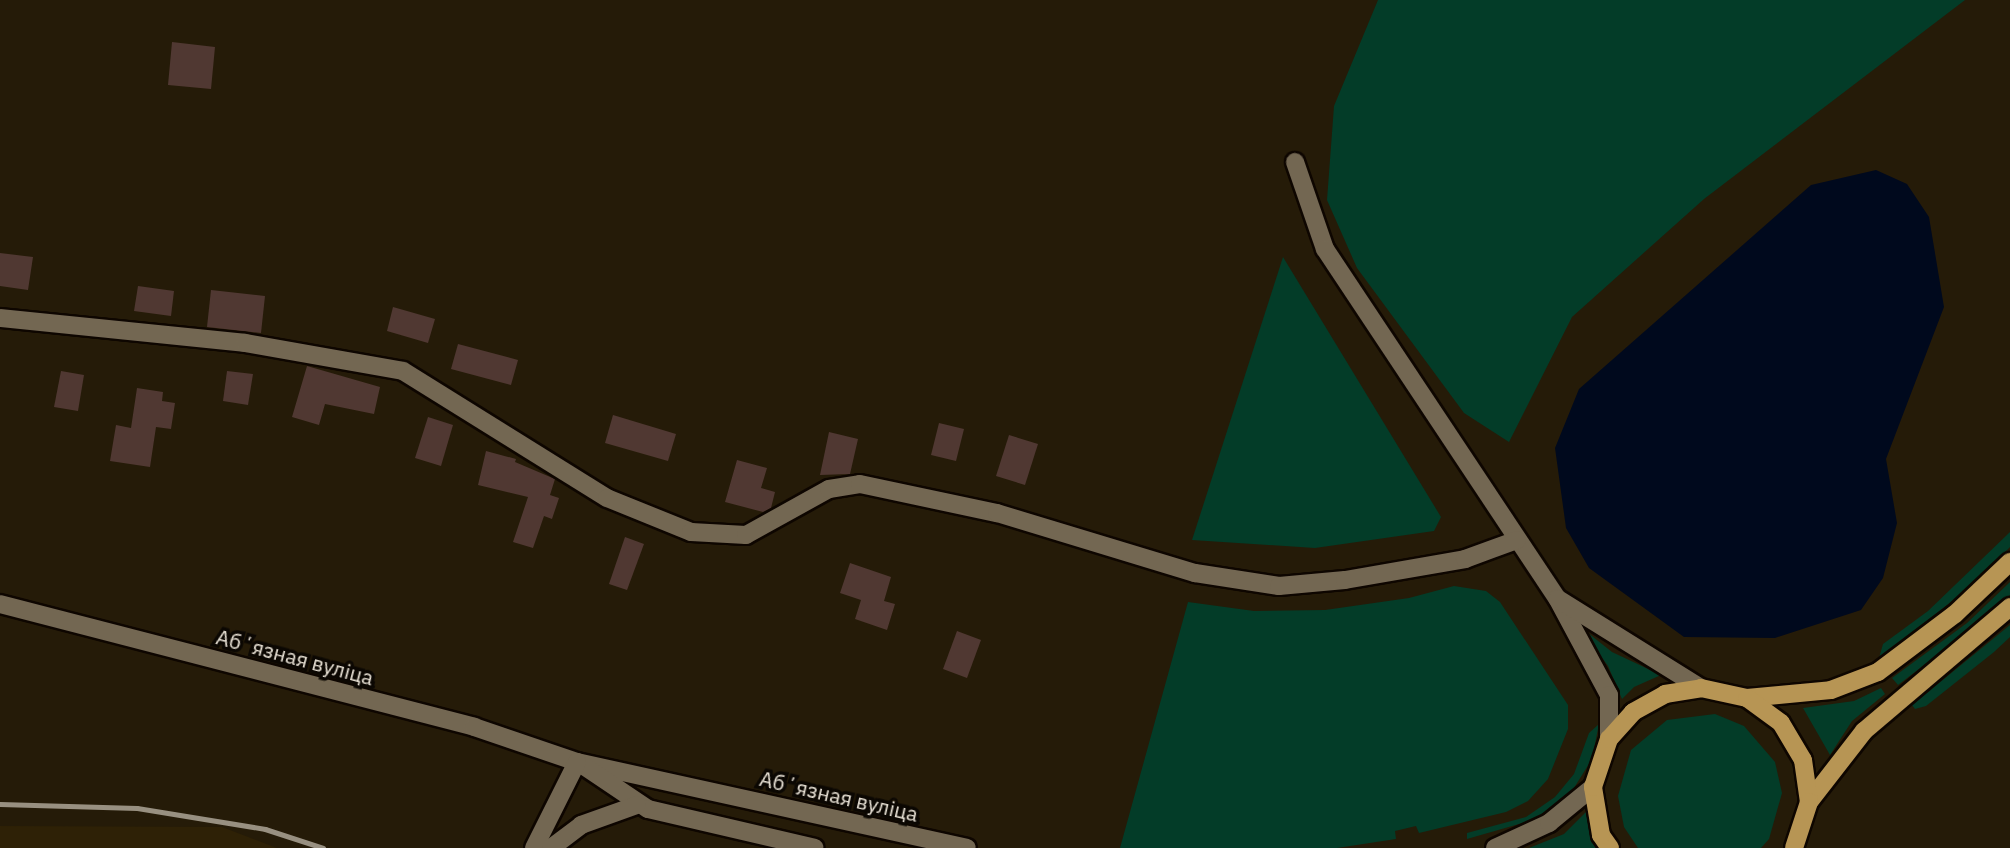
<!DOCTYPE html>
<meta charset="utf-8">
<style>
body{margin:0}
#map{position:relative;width:2010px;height:848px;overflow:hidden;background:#251b08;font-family:"IBM Plex Sans",sans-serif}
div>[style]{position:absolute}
.built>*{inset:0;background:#2e2106}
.green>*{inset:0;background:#033c28}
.water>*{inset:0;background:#00091d}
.building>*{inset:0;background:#503832}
.roads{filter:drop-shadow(2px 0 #0e0600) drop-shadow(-2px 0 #0e0600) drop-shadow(0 2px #0e0600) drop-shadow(0 -2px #0e0600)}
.minor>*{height:18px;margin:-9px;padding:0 9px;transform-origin:9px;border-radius:9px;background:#736752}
.tertiary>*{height:18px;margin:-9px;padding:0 9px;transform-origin:9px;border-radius:9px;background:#736752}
.primary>*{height:18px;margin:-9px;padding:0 9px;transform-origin:9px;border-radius:9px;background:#b79554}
.rail>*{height:5px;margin:-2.5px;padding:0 2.5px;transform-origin:2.5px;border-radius:2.5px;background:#989081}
span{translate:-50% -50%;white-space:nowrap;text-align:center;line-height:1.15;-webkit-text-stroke:7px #0b0702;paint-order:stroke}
.street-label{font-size:21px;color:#e7e0d4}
</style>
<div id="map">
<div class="built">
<div style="clip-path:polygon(0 826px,222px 827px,277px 848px,0 848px)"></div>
</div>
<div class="green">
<div style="clip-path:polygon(1378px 0,1965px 0,1704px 199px,1572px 317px,1509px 442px,1464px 413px,1357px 268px,1327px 200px,1334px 106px)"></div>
<div style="clip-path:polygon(1283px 257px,1441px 517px,1434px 531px,1315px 548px,1192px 540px)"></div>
<div style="clip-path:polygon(2010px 532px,2010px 547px,2003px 554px,1960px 595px,1879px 658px,1883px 644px,1928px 611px)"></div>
<div style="clip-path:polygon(2010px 582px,2010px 595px,1974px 627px,1898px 685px,1892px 678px,1967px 623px)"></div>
<div style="clip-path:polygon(1454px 586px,1486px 591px,1500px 602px,1568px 705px,1568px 729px,1548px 779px,1528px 801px,1506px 812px,1419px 833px,1416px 826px,1395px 831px,1396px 839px,1337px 848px,1120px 848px,1188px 602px,1254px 611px,1325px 610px,1409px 598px)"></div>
<div style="clip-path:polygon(1578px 625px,1612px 652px,1661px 675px,1634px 687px,1622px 699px,1608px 666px)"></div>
<div style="clip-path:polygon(2010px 625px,2010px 637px,1994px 652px,1926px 706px,1915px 709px,1912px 705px)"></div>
<div style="clip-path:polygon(1881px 688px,1885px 694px,1852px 721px,1830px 755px,1803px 708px,1854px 701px)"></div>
<div style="clip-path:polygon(1715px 714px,1744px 726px,1775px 762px,1782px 793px,1769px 839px,1761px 848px,1638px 848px,1624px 827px,1618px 796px,1631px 750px,1667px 720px)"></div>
<div style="clip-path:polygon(1599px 724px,1592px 759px,1569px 796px,1540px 818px,1467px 839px,1467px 833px,1526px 817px,1555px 797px,1574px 774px,1589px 733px)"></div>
<div style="clip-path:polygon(1586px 812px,1596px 848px,1529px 848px,1564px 834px)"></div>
</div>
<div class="water">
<div style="clip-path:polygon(1876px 170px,1907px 184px,1929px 217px,1944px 307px,1886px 459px,1897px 523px,1883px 578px,1861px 610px,1775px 638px,1684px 637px,1589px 568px,1566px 528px,1555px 448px,1579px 389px,1811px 185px)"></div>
</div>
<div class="building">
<div style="clip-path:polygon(172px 42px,215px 47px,211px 89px,168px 85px)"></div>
<div style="clip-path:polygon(0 253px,33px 257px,28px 290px,0 286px)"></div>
<div style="clip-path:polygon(138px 286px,174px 291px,171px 316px,134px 311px)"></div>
<div style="clip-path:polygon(211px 290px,265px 296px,261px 333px,207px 327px)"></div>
<div style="clip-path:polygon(393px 307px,435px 319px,428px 343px,387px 331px)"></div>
<div style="clip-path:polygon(458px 344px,518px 360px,511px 385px,451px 369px)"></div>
<div style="clip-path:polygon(307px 366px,380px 387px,374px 414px,325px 404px,319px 425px,292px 417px)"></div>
<div style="clip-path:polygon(61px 371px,84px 375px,78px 411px,54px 407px)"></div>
<div style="clip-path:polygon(227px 371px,253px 374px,248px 405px,223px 401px)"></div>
<div style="clip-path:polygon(137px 388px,163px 392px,162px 401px,175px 403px,171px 429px,156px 427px,150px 467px,110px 461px,116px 425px,131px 428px)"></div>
<div style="clip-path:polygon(613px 415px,676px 434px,668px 461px,605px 443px)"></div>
<div style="clip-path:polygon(428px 417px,453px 425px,441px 466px,415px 458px)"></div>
<div style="clip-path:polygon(939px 423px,964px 429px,956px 461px,931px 455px)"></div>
<div style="clip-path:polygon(829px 432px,858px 439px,850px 474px,820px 475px)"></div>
<div style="clip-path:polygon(1009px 435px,1038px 444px,1025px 485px,996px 476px)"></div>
<div style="clip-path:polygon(486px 451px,516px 459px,515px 462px,555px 479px,550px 495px,559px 498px,552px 519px,544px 516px,533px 548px,513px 542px,528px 497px,478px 485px)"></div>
<div style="clip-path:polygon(737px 460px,767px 468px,761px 488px,775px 492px,771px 508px,763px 512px,725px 502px)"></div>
<div style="clip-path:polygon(625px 537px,644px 544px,627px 590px,609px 584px)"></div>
<div style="clip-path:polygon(850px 563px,891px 577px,884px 601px,895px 604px,887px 630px,855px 619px,861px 600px,840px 593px)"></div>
<div style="clip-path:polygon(957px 631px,981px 640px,967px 678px,943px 669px)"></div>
</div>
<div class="roads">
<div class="minor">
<div style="left:1295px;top:162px;width:92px;rotate:71deg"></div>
<div style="left:1325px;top:249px;width:419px;rotate:56.4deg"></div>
<div style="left:1557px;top:598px;width:110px;rotate:61.8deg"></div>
<div style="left:1609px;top:695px;width:44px;rotate:90deg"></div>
<div style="left:0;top:318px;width:246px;rotate:5.8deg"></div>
<div style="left:245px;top:343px;width:160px;rotate:10deg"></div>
<div style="left:403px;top:371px;width:240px;rotate:31.9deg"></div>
<div style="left:607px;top:498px;width:91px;rotate:22deg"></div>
<div style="left:691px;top:532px;width:55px;rotate:3.1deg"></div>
<div style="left:746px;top:535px;width:95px;rotate:-29deg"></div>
<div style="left:829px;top:489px;width:31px;rotate:-9deg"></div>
<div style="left:860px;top:484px;width:140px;rotate:12deg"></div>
<div style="left:997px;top:513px;width:207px;rotate:16.9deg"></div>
<div style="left:1195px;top:573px;width:85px;rotate:8.8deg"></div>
<div style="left:1279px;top:586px;width:66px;rotate:-5.2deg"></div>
<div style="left:1345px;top:580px;width:122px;rotate:-9.9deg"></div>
<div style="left:1465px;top:559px;width:55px;rotate:-20.1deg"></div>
<div style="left:1558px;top:599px;width:168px;rotate:31.9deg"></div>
<div style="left:0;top:604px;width:490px;rotate:14.5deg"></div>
<div style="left:474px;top:727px;width:109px;rotate:18.8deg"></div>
</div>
<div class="tertiary">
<div style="left:577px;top:762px;width:399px;rotate:12.4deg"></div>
<div style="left:584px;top:766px;width:77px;rotate:33.9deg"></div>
<div style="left:648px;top:809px;width:171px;rotate:13.1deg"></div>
<div style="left:534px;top:848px;width:96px;rotate:-63.4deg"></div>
<div style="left:551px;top:848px;width:38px;rotate:-37deg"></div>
<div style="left:581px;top:825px;width:59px;rotate:-19.7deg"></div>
<div style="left:1495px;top:848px;width:60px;rotate:-24.8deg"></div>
<div style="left:1549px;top:823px;width:57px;rotate:-39.3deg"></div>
</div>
<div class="primary">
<div style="left:1747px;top:698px;width:84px;rotate:-5.4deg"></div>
<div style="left:1831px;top:690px;width:50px;rotate:-21deg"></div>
<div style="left:1878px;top:672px;width:96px;rotate:-37deg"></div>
<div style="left:1955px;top:614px;width:76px;rotate:-43.4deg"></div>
<div style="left:1809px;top:802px;width:90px;rotate:-52.2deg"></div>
<div style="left:1864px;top:731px;width:192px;rotate:-40.3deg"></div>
<div style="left:1610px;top:848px;width:16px;rotate:-125deg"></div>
<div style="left:1601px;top:835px;width:49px;rotate:-99.5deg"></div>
<div style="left:1593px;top:787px;width:51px;rotate:-71.6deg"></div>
<div style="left:1609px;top:739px;width:36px;rotate:-48deg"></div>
<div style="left:1633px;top:712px;width:37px;rotate:-29deg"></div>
<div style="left:1665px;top:694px;width:36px;rotate:-9deg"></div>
<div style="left:1701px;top:688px;width:47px;rotate:12.3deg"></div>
<div style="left:1747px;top:698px;width:42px;rotate:36.3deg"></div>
<div style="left:1781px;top:723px;width:43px;rotate:59.3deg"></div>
<div style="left:1803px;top:760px;width:42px;rotate:81.9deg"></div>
<div style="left:1809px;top:802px;width:48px;rotate:108.1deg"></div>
</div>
</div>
<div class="rail">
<div style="left:0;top:804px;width:137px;rotate:1.7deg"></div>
<div style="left:137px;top:808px;width:130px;rotate:9.3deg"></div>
<div style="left:265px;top:829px;width:61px;rotate:18.1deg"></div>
</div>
<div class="street-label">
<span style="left:295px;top:657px;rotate:15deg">Абʼязная вуліца</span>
<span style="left:839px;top:796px;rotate:13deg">Абʼязная вуліца</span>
</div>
</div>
